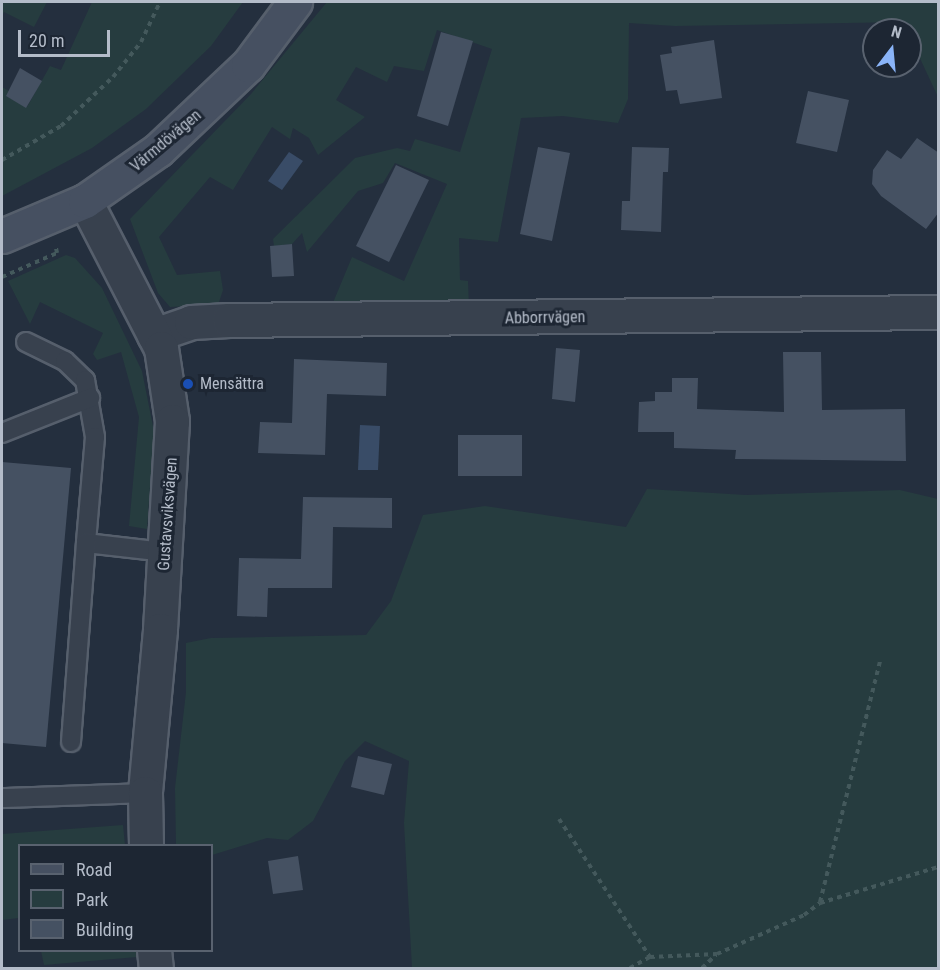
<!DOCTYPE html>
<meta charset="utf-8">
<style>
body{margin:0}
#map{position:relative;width:940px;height:970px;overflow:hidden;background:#242f3e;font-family:"Roboto Condensed",sans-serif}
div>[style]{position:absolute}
.green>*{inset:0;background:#263c3f}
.water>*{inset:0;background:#394c67}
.building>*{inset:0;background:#455162}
.path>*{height:4px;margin-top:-2px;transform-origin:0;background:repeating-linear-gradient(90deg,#44595c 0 4.5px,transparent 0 9px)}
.roads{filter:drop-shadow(2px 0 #565f6c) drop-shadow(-2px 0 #565f6c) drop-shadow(0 2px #565f6c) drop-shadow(0 -2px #565f6c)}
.service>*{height:18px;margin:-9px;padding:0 9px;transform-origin:9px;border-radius:9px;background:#38414e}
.minor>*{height:33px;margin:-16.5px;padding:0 16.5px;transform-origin:16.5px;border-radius:16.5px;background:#38414e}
.tertiary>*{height:33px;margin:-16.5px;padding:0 16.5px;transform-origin:16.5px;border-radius:16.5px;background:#38414e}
.secondary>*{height:33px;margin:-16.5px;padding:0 16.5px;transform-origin:16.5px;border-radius:16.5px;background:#465061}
.dots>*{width:16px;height:16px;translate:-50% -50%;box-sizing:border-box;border:3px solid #1d2633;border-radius:50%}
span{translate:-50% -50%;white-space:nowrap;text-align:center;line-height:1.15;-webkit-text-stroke:6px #1d2633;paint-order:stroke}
.street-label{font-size:16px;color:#b4bcc9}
.poi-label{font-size:16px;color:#b4bcc9}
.left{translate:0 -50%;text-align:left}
.frame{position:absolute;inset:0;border:3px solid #b4bcc9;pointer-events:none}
.legend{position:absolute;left:18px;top:844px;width:195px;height:108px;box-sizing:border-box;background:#1d2633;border:2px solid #59626f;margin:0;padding:8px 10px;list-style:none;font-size:18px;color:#b4bcc9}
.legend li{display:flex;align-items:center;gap:12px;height:30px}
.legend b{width:30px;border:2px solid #59626f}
.north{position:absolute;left:862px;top:18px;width:60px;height:60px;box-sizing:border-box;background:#1d2633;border:2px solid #59626f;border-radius:50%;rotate:16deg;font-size:16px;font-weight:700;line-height:24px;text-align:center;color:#b4bcc9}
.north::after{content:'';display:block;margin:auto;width:21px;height:27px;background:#8ab4f8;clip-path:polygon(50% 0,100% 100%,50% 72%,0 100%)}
.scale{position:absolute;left:18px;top:30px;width:92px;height:27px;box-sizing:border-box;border:3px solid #b4bcc9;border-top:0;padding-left:8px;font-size:18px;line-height:21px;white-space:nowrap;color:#b4bcc9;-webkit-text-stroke:4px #1d2633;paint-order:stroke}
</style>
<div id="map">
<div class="green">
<div style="clip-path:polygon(2px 2px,47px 2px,34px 27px,4px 12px,2px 16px)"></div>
<div style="clip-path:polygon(92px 2px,243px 2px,211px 46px,146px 109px,92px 148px,2px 196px,2px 87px,9px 91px,6px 96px,27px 107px,50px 66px,61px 70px)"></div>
<div style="clip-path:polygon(327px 2px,938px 2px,938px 97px,903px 22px,675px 26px,629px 23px,628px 99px,618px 123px,563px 116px,521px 118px,498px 242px,459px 238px,460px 280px,468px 281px,469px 307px,332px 305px,352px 257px,404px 281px,447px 184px,395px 163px,383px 183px,358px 191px,307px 252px,302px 233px,292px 244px,274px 246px,273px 239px,355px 158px,397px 148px,410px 151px,415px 139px,460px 152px,492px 49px,437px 30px,424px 71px,394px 66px,387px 82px,356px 67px,336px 100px,365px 117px,318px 155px,309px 138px,293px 128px,290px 139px,272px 127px,233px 190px,210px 177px,159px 237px,177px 275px,220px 271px,223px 290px,218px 305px,170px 307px,158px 293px,130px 219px,251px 94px)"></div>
<div style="clip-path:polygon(66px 255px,75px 258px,102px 288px,142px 371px,154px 431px,147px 529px,129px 526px,139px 417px,121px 352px,97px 360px,93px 354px,103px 333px,40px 302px,30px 324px,8px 281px)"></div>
<div style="clip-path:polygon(647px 489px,746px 495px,900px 490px,938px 499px,938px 968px,412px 968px,404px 823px,409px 761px,365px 741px,345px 761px,313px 821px,288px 840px,267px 838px,212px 855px,212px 846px,176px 845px,175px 788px,186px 692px,186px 643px,211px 638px,366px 635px,391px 601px,423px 515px,485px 506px,626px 527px)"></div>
<div style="clip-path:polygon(123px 825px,125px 845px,20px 846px,19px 918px,2px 920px,2px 834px)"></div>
<div style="clip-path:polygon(41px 951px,137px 951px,137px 957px,44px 965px)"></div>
</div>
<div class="water">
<div style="clip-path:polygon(289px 152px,303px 161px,282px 190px,268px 181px)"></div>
<div style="clip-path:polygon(360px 425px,380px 426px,378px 470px,358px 470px)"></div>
</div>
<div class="building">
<div style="clip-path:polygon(441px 32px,473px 41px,448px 126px,417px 116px)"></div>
<div style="clip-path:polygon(714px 40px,722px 98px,680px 104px,677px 90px,666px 91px,660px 55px,672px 53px,671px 47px)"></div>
<div style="clip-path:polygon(20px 68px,42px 81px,26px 108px,6px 96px)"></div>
<div style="clip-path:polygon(808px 91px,849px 100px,837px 152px,796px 143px)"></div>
<div style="clip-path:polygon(917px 138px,939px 153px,939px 212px,926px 229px,881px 196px,872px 184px,873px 170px,887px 150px,901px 159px)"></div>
<div style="clip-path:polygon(538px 147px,570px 153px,552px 241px,520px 234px)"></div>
<div style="clip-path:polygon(632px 147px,669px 148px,668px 172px,663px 172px,661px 232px,621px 230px,622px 201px,630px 201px)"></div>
<div style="clip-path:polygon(396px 165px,429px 180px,389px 262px,356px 246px)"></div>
<div style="clip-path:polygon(292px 244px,294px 276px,272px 277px,270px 246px)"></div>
<div style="clip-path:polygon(556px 348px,580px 350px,575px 402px,552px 399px)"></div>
<div style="clip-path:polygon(783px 352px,821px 352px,822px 410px,905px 409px,906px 461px,735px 459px,736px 450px,674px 448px,674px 432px,638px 432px,639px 402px,655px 401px,655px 392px,672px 392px,672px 378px,698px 378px,697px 409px,784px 412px)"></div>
<div style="clip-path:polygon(294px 359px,387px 363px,386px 396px,327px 394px,325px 455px,258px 453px,260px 422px,292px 423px)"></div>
<div style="clip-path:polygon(458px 435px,522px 435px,522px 476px,458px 476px)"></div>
<div style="clip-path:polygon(2px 462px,71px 468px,46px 747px,2px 743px)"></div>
<div style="clip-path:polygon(303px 497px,392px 498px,392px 528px,333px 527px,332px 588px,268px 588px,267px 617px,237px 616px,239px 558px,301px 559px)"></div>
<div style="clip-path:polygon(358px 756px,392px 764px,384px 795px,351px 787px)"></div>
<div style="clip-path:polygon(298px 856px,303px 890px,273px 894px,268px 861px)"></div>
</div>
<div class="path">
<div style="left:2px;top:160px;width:68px;rotate:-30deg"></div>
<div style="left:61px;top:126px;width:71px;rotate:-43.3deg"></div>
<div style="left:113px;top:77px;width:45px;rotate:-51.3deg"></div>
<div style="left:141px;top:42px;width:44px;rotate:-64.6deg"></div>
<div style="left:2px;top:277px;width:60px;rotate:-23.6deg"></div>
<div style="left:57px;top:253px;width:5px;rotate:-101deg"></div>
<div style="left:559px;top:819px;width:165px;rotate:56.6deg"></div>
<div style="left:650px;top:957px;width:67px;rotate:-2.6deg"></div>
<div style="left:717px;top:954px;width:95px;rotate:-24.1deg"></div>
<div style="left:804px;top:915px;width:20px;rotate:-37deg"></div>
<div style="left:820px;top:903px;width:123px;rotate:-17deg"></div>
<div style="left:820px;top:902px;width:248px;rotate:-76deg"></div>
<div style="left:630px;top:968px;width:23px;rotate:-29deg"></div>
<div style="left:702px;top:968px;width:19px;rotate:-43deg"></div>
</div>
<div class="roads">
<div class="service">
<div style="left:26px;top:342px;width:43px;rotate:26deg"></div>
<div style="left:65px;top:361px;width:28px;rotate:44deg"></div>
<div style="left:85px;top:380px;width:58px;rotate:80deg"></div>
<div style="left:95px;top:437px;width:106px;rotate:94.9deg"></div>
<div style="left:86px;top:543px;width:80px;rotate:6.5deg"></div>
<div style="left:2px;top:433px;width:95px;rotate:-21.7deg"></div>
<div style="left:71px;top:742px;width:200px;rotate:-85.7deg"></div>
<div style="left:2px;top:798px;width:143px;rotate:-2deg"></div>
</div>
<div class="minor">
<div style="left:154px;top:335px;width:39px;rotate:-19deg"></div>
<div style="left:191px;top:322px;width:38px;rotate:-3deg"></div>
<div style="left:229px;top:320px;width:709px;rotate:-0.65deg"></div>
</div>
<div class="tertiary">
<div style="left:85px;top:201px;width:165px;rotate:62.7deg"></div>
<div style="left:161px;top:348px;width:74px;rotate:81.4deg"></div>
<div style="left:172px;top:421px;width:209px;rotate:93.3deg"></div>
<div style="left:160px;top:630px;width:164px;rotate:95.3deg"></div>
<div style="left:145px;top:793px;width:53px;rotate:88.9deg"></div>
<div style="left:154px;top:950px;width:18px;rotate:84deg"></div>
</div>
<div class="secondary">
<div style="left:2px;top:236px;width:90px;rotate:-22.9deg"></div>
<div style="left:85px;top:201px;width:89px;rotate:-34.9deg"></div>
<div style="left:158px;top:150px;width:124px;rotate:-43.4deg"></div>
<div style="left:248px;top:65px;width:79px;rotate:-53.3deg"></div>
</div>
</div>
<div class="dots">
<div style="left:188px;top:384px;background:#1a4fb4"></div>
</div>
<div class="street-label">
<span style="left:166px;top:141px;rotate:-40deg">Värmdövägen</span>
<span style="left:545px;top:318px;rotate:-1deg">Abborrvägen</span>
<span style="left:168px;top:514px;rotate:-86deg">Gustavsviksvägen</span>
</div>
<div class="poi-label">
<span class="left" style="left:200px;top:384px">Mensättra</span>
</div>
<div class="frame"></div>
<ul class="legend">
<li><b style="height:8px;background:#465061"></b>Road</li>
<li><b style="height:16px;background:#263c3f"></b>Park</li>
<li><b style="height:16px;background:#455162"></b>Building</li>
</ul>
<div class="north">N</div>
<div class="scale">20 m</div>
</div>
